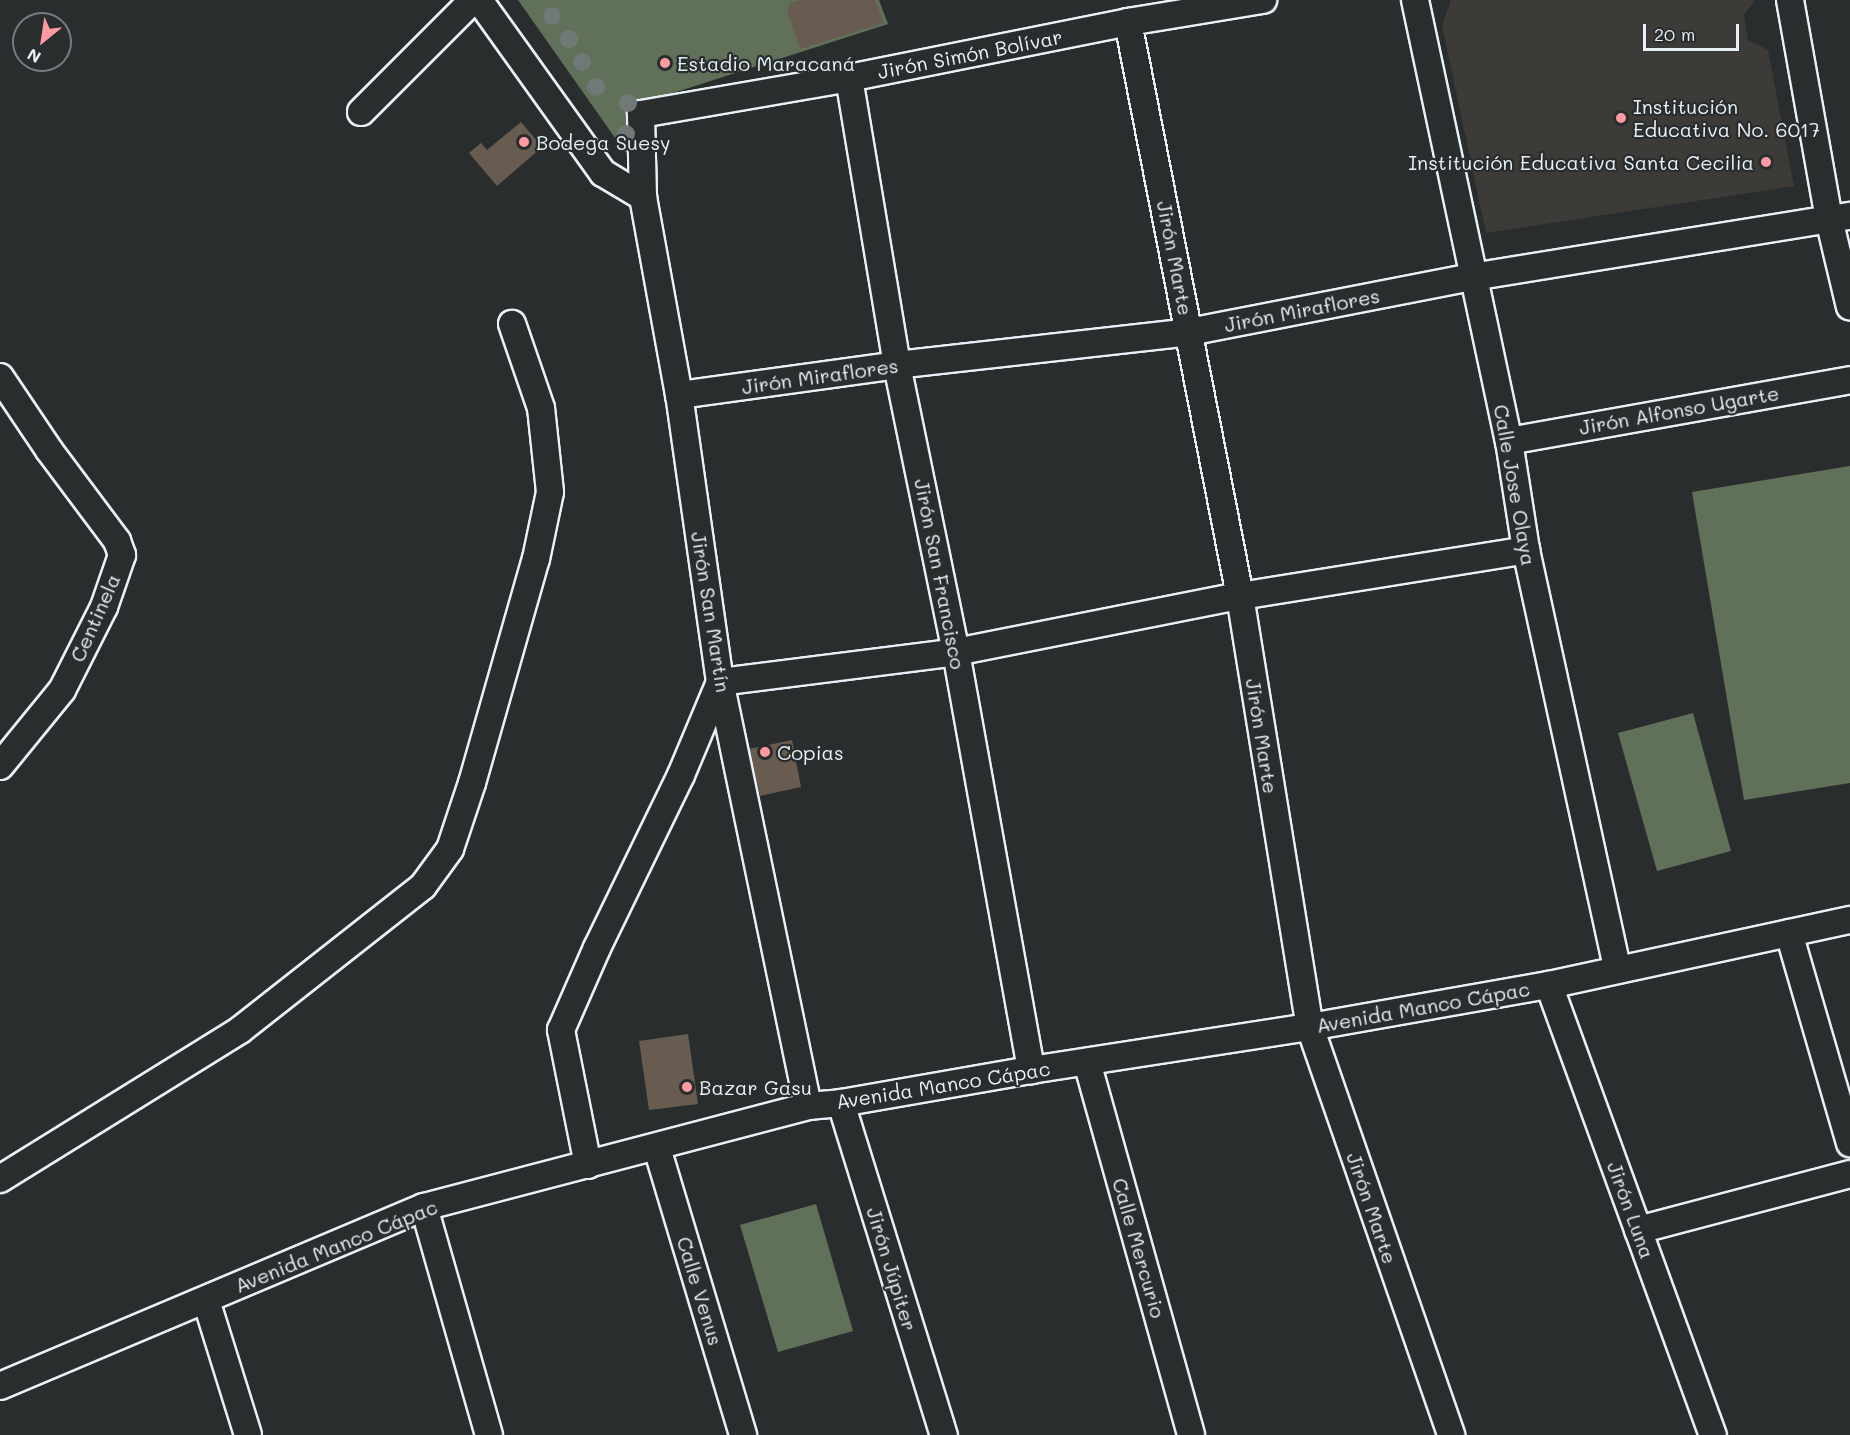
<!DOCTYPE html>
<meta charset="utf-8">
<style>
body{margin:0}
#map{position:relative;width:1850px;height:1435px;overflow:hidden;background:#2a2d2e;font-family:Mali,sans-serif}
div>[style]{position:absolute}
.built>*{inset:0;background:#3c3b38}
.green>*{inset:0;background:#617058}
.building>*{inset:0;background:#675c4f}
.roads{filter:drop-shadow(2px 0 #e8f1f8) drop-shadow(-2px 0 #e8f1f8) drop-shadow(0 2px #e8f1f8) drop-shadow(0 -2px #e8f1f8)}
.minor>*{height:26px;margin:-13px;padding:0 13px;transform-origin:13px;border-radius:13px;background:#2a2d2e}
.trees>*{width:18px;height:18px;margin:-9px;border-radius:50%;background:#717976}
.dots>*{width:16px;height:16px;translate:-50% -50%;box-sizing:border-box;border:3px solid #2a2d2e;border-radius:50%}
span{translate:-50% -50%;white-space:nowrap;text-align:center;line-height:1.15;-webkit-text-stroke:4.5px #2a2d2e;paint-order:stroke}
.street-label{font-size:20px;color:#e8f1f8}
.poi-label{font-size:20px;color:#e8f1f8}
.left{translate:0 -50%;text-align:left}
.right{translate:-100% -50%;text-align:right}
.north{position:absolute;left:12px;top:12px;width:60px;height:60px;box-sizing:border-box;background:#2a2d2e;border:2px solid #767b7f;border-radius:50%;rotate:210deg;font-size:16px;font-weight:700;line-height:24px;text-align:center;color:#e8f1f8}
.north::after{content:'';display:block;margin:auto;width:21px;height:27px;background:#ff9aa2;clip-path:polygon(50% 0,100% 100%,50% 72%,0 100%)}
.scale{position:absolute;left:1643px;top:24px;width:96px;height:27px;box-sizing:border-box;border:3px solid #e8f1f8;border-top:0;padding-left:8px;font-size:18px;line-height:21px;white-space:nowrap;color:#e8f1f8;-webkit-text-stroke:4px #2a2d2e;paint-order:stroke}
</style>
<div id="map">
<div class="built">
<div style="clip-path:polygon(1451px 0,1755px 0,1744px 15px,1748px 40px,1768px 50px,1794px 186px,1486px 233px,1442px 25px)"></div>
</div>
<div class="green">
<div style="clip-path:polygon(518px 0,879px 0,888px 24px,645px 102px,633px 148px,625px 152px)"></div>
<div style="clip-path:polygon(1850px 466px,1850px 783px,1744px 800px,1692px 492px)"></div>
<div style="clip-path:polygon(1693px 713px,1731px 851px,1657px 871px,1618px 733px)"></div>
<div style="clip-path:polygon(816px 1204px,853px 1331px,778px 1352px,740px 1225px)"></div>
</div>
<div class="building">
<div style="clip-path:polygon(800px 0,875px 0,884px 23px,800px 49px,787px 10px,790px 3px)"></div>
<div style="clip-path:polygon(521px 122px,542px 147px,497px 186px,469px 153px,481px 143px,487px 150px)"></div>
<div style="clip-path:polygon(792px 740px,801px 787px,760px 796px,749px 749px)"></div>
<div style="clip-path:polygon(688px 1034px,698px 1104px,649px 1110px,639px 1041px)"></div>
</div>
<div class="roads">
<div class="minor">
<div style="left:479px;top:0;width:213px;rotate:54.4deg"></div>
<div style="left:603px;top:173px;width:47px;rotate:31deg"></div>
<div style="left:1415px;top:0;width:451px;rotate:78deg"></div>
<div style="left:1509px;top:441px;width:110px;rotate:81.1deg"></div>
<div style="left:1526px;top:550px;width:429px;rotate:77.7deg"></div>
<div style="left:1790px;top:0;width:222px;rotate:79.9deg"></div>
<div style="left:1829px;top:219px;width:90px;rotate:76.6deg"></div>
<div style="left:1128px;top:22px;width:585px;rotate:78.96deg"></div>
<div style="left:1240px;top:596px;width:437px;rotate:80.8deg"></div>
<div style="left:1310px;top:1027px;width:432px;rotate:70.9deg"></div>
<div style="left:849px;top:78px;width:291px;rotate:80.5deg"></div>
<div style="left:897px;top:365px;width:293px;rotate:78.4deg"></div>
<div style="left:956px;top:652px;width:425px;rotate:79.8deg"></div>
<div style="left:361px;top:112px;width:158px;rotate:-45deg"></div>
<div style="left:0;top:377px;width:88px;rotate:56.1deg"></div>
<div style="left:49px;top:450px;width:114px;rotate:53.2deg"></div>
<div style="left:117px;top:541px;width:15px;rotate:70deg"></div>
<div style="left:122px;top:555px;width:55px;rotate:109.1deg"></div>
<div style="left:104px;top:607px;width:93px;rotate:116.8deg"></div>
<div style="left:62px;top:690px;width:98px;rotate:129.2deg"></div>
<div style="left:679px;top:395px;width:220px;rotate:-7.8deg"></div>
<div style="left:897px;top:365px;width:294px;rotate:-6.4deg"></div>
<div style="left:1189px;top:332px;width:288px;rotate:-11deg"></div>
<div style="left:1472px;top:277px;width:383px;rotate:-9.2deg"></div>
<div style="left:1509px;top:441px;width:346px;rotate:-10.1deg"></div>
<div style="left:1789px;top:933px;width:219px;rotate:73.8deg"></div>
<div style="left:1549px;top:985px;width:479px;rotate:70deg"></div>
<div style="left:1087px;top:1062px;width:387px;rotate:74.4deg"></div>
<div style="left:841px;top:1103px;width:348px;rotate:72.8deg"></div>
<div style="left:808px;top:1106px;width:433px;rotate:-101.7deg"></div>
<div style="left:720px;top:682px;width:290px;rotate:-98.1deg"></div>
<div style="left:679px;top:395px;width:201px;rotate:-100.3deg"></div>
<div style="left:643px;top:197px;width:83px;rotate:-91.4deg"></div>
<div style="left:641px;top:114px;width:211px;rotate:-9.8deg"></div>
<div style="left:849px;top:78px;width:285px;rotate:-11.3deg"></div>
<div style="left:1128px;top:22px;width:137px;rotate:-9.3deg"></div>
<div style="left:657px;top:1148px;width:300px;rotate:73.3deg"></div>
<div style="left:588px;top:1165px;width:138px;rotate:-101.3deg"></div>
<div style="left:561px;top:1030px;width:90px;rotate:-66.3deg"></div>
<div style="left:597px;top:948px;width:192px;rotate:-64.1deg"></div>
<div style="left:681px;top:775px;width:101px;rotate:-67.2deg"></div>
<div style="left:720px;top:682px;width:238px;rotate:-7.2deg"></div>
<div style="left:956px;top:652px;width:289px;rotate:-11.2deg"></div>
<div style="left:1240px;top:596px;width:290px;rotate:-9.1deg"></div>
<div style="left:0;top:1179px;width:282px;rotate:-31.8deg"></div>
<div style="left:240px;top:1030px;width:233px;rotate:-38.2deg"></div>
<div style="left:423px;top:886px;width:46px;rotate:-53.9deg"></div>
<div style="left:450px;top:849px;width:70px;rotate:-71.6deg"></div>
<div style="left:472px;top:783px;width:233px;rotate:-74.1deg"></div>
<div style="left:536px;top:559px;width:68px;rotate:-78.2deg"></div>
<div style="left:550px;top:492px;width:84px;rotate:-96.1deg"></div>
<div style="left:541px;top:408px;width:89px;rotate:-109deg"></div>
<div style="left:424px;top:1207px;width:237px;rotate:74.1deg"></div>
<div style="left:1638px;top:1230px;width:219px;rotate:-14.8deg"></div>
<div style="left:206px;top:1300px;width:141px;rotate:72.7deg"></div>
<div style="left:0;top:1386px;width:460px;rotate:-22.9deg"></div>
<div style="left:424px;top:1207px;width:397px;rotate:-14.7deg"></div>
<div style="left:808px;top:1106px;width:33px;rotate:-5deg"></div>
<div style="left:841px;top:1103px;width:193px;rotate:-9.9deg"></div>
<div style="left:1031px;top:1070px;width:282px;rotate:-8.8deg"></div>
<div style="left:1310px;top:1027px;width:243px;rotate:-10deg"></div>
<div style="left:1549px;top:985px;width:308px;rotate:-12.2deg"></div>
</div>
</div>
<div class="trees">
<div style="left:552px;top:16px"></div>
<div style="left:569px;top:39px"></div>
<div style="left:582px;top:62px"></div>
<div style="left:596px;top:87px"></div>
<div style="left:628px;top:103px"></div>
<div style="left:626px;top:134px"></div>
</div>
<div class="dots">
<div style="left:665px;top:63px;background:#ff9aa2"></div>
<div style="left:1621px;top:118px;background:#ff9aa2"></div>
<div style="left:524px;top:142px;background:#ff9aa2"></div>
<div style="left:1766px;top:162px;background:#ff9aa2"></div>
<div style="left:765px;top:752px;background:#ff9aa2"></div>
<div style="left:687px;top:1087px;background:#ff9aa2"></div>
</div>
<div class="street-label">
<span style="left:970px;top:54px;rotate:-11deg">Jirón Simón Bolívar</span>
<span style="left:1175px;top:258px;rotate:79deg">Jirón Marte</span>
<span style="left:1302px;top:310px;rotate:-11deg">Jirón Miraflores</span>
<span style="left:820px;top:376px;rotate:-8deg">Jirón Miraflores</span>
<span style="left:1679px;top:410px;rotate:-10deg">Jirón Alfonso Ugarte</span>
<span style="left:1515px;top:485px;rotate:80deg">Calle Jose Olaya</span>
<span style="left:940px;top:574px;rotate:79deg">Jirón San Francisco</span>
<span style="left:711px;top:612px;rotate:81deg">Jirón San Martín</span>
<span style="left:95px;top:618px;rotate:-66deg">Centinela</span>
<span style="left:1262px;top:736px;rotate:81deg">Jirón Marte</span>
<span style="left:1423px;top:1007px;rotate:-10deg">Avenida Manco Cápac</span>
<span style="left:943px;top:1085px;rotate:-9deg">Avenida Manco Cápac</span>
<span style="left:1372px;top:1208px;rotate:71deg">Jirón Marte</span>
<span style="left:1631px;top:1210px;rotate:70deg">Jirón Luna</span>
<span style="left:336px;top:1246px;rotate:-22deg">Avenida Manco Cápac</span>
<span style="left:1139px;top:1248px;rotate:74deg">Calle Mercurio</span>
<span style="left:892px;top:1269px;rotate:73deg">Jirón Júpiter</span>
<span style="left:700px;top:1291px;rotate:73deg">Calle Venus</span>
</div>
<div class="poi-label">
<span class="left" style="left:677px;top:63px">Estadio Maracaná</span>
<span class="left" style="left:1633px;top:118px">Institución<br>Educativa No. 6017</span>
<span class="left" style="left:536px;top:142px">Bodega Suesy</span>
<span class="right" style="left:1754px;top:162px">Institución Educativa Santa Cecilia</span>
<span class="left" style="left:777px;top:752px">Copias</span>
<span class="left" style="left:699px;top:1087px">Bazar Gasu</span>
</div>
<div class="north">N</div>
<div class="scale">20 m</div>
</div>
